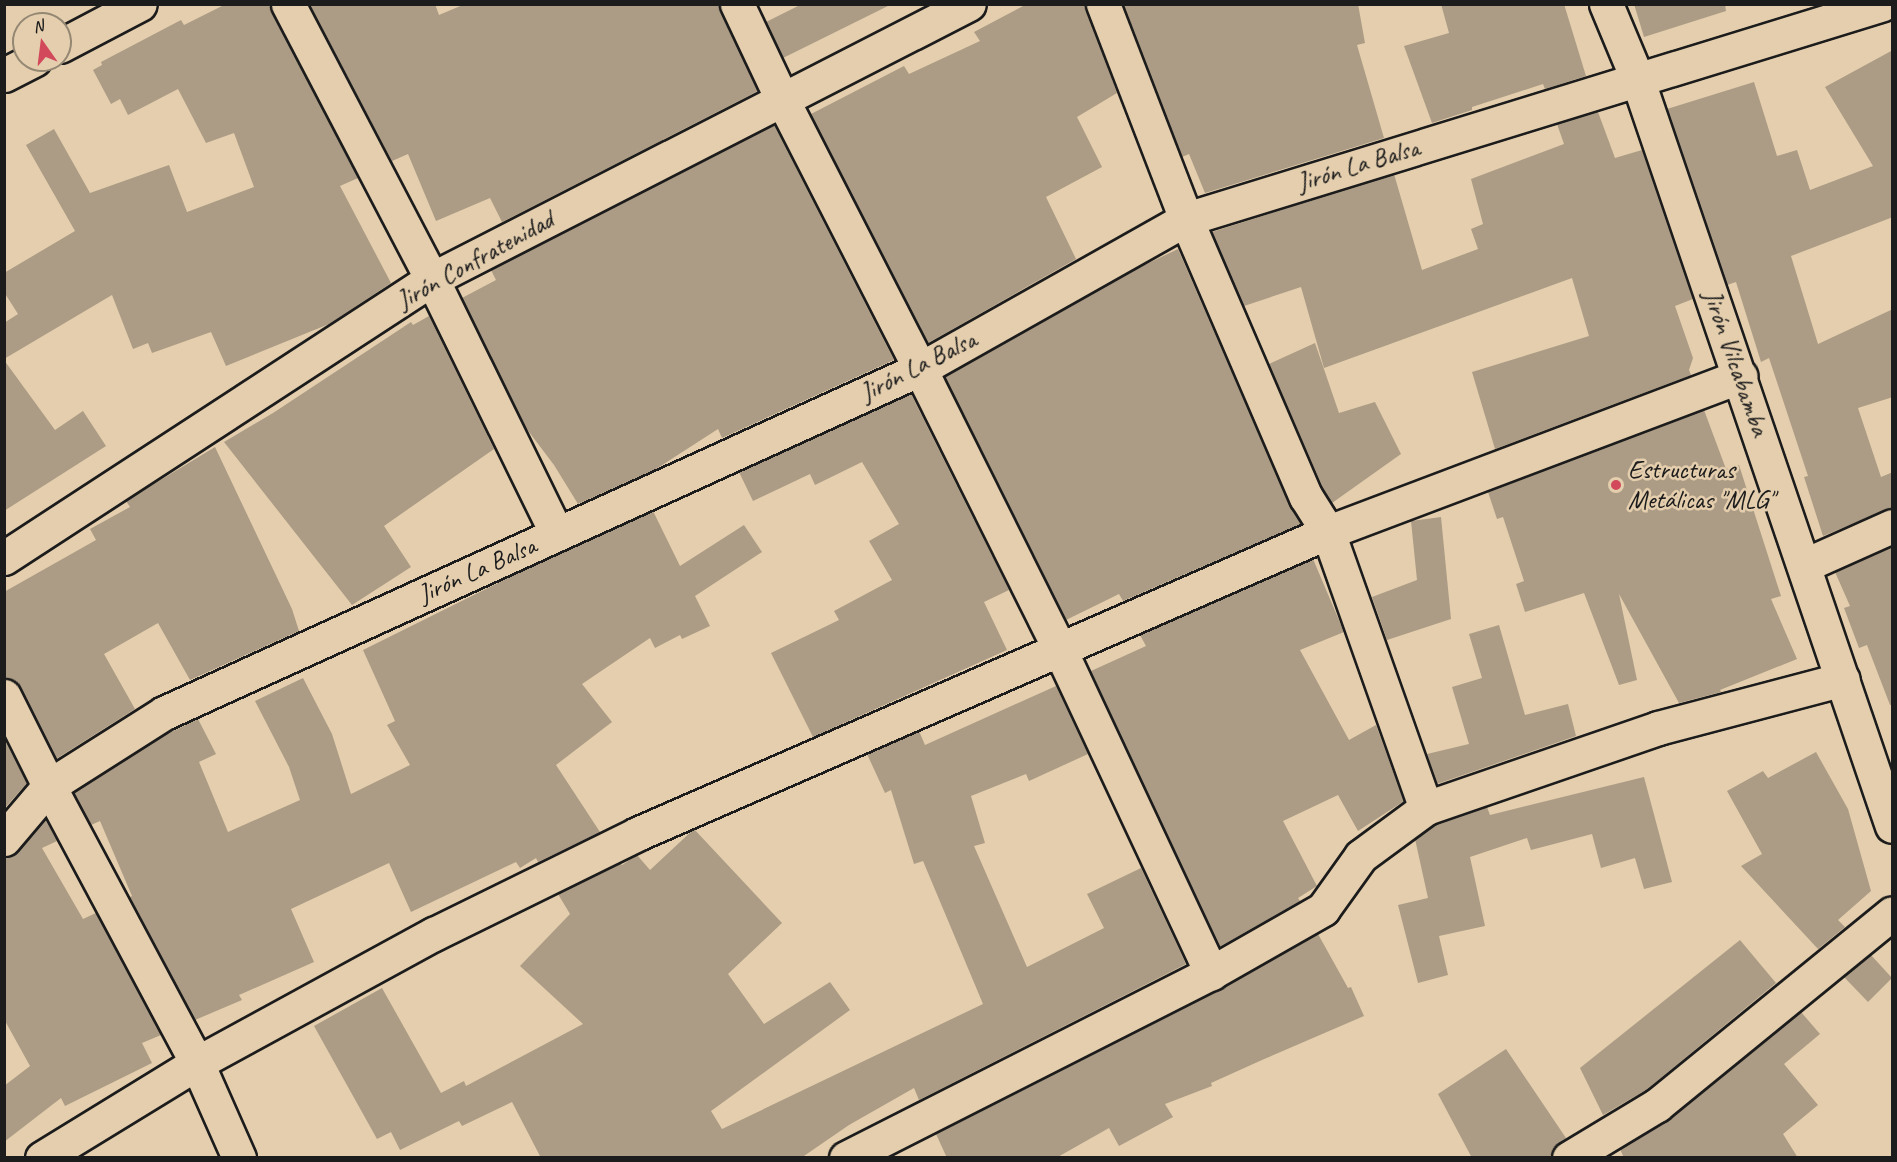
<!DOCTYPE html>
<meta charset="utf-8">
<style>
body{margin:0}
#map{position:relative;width:1897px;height:1162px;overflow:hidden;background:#e4cead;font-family:Caveat,sans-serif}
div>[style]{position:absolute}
.building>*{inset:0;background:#ac9c85}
.roads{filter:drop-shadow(2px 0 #1c1c1c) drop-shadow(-2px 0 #1c1c1c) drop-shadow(0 2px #1c1c1c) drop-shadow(0 -2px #1c1c1c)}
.minor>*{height:33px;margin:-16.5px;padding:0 16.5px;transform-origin:16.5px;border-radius:16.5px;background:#e4cead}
.major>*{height:33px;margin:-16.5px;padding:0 16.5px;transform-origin:16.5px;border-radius:16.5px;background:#e4cead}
.dots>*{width:16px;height:16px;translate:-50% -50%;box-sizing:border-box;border:3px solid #e4cead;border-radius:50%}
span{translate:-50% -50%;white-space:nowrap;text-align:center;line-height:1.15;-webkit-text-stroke:5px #e4cead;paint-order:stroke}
.street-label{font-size:26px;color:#1c1c1c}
.poi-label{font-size:26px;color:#1c1c1c}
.left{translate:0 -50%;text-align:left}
.frame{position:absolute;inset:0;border:6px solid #1c1c1c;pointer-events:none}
.north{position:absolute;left:12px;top:12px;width:60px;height:60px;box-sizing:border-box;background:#e4cead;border:2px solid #948773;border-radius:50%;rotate:346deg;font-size:16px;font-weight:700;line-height:24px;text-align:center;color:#1c1c1c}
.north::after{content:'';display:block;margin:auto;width:21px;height:27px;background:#d1495b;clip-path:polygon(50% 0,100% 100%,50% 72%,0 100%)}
</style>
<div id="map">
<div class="building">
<div style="clip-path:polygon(226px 4px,269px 4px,358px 178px,340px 186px,391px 283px,329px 324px,226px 366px,211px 332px,152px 353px,148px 343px,133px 349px,112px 295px,4px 359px,4px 323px,18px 314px,4px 292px,4px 273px,75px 231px,26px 145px,54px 129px,90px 193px,169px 165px,187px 212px,254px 187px,234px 133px,206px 143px,178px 89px,128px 115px,120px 99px,111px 104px,93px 70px,102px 65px,101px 62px,181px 20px,184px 25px)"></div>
<div style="clip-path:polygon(309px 4px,435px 4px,439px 15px,465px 4px,719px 4px,758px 91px,502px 222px,490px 198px,436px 221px,408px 154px,392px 161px)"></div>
<div style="clip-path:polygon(802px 4px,892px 4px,783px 58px,766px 22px)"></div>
<div style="clip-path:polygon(1027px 4px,1085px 4px,1117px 93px,1077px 117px,1102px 167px,1046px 197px,1076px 259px,928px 343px,811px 114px,904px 66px,909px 74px,980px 41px,974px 32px)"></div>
<div style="clip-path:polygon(1123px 4px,1358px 4px,1365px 43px,1357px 45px,1384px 138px,1205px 193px,1189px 154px,1182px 157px)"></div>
<div style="clip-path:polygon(1441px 4px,1564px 4px,1586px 76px,1545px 89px,1543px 84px,1472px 107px,1472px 110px,1432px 123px,1404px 46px,1449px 33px)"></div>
<div style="clip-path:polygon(1634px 4px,1725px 4px,1726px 11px,1644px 37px)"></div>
<div style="clip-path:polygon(1893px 50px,1893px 217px,1791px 256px,1818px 344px,1893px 309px,1893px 397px,1858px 408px,1881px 477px,1893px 472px,1893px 507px,1823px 536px,1804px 477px,1808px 476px,1769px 358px,1761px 362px,1736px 282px,1727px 285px,1667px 109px,1754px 82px,1777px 156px,1797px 150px,1810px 190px,1873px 166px,1825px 87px)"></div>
<div style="clip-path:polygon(1598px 112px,1615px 158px,1642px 150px,1693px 299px,1675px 306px,1693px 358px,1689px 370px,1691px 375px,1495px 449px,1472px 372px,1589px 336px,1572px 278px,1324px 368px,1301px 287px,1244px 306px,1212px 232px,1394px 174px,1422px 270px,1478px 249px,1471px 229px,1483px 224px,1471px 179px,1564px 144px,1557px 124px)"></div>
<div style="clip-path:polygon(774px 125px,894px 360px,722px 438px,718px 429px,656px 469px,578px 504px,554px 465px,526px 428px,462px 298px,496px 280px,491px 270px)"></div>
<div style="clip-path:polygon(1178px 249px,1289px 504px,1301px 524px,1123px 601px,1119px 594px,1066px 620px,945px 377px,1134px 270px)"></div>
<div style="clip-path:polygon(429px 316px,494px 449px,384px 526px,411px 567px,352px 605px,224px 442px,273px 413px,411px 322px,413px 325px)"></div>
<div style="clip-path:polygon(1315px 343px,1339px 413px,1375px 402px,1401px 454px,1332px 503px,1323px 488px,1269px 364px)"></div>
<div style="clip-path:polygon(4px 360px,55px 430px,83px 411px,106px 446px,4px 511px)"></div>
<div style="clip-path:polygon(911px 394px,1009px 590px,984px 602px,1007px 650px,813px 737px,771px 653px,839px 620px,834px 611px,892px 580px,869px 541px,899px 524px,862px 462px,815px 485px,810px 474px,753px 501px,739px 472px)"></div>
<div style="clip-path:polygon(1704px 410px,1726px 469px,1739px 465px,1781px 596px,1771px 599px,1797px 659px,1720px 690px,1721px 692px,1679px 703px,1619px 594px,1637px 680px,1619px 685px,1584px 593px,1525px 612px,1516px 584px,1524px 581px,1503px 517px,1497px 519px,1488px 492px)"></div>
<div style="clip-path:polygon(215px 447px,292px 609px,299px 631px,190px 680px,158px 623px,104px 654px,135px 709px,56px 759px,21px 688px,14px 680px,4px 677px,4px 592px,96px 540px,90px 529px,130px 507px,126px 501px)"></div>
<div style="clip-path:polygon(653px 511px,680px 566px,744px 525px,762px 552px,695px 596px,710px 626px,682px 639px,680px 635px,655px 648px,650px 638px,582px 684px,612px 722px,556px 765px,600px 832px,538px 862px,536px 858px,520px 868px,516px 862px,411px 912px,389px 863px,291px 909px,314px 962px,239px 995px,242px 1000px,195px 1020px,130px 897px,132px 896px,100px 821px,91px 825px,74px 793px,157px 739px,198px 719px,216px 754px,199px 762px,228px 832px,300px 800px,289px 767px,255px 701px,303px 678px,332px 734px,351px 794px,410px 765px,387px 725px,395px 721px,363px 650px,528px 568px)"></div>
<div style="clip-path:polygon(1441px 517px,1451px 619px,1387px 640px,1372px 597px,1417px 580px,1411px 521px)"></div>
<div style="clip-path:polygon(1893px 546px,1893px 704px,1890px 705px,1867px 645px,1859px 648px,1844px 608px,1850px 606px,1835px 572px)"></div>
<div style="clip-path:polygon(1313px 559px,1344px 632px,1300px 650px,1349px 740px,1376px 725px,1404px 801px,1358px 831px,1338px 795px,1283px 821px,1317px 886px,1298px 898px,1300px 901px,1219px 947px,1091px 671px,1146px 646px,1140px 635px)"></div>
<div style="clip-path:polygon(1499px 625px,1525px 715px,1568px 704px,1576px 736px,1437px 784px,1427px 754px,1469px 744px,1452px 687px,1482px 678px,1469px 634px)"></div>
<div style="clip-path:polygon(1056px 686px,1088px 754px,1029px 781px,1026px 774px,971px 796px,985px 843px,974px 846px,1027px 967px,1104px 928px,1087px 894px,1141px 868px,1186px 964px,919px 1100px,914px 1088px,849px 1125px,801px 1158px,541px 1158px,512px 1102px,462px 1126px,459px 1121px,400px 1150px,391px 1132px,377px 1139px,314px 1026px,382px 988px,441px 1093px,464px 1081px,466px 1086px,583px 1024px,520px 966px,570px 914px,558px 894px,620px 863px,622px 865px,637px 855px,650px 870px,694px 829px,782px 923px,728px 974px,764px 1024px,830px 982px,850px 1010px,711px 1111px,722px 1129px,983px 1004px,923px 861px,914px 864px,891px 790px,885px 793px,867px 754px,919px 731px,925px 745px)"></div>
<div style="clip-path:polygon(4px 739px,27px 783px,4px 809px)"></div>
<div style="clip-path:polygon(1816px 752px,1848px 809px,1871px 891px,1838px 920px,1845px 927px,1818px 949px,1741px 866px,1762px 854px,1727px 791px,1763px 771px,1768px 778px)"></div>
<div style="clip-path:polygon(1644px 777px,1672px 882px,1644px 889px,1635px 858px,1601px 868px,1592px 834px,1531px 850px,1527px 838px,1470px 857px,1485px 926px,1439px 936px,1448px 975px,1418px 983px,1398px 905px,1428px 898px,1415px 839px,1435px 825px,1487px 807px,1490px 815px)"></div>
<div style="clip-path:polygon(45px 819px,57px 841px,42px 848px,83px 919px,96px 913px,161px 1035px,142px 1043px,152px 1063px,65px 1106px,61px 1098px,4px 1142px,4px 1086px,30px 1066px,4px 1019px,4px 857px,18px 852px)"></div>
<div style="clip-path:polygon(1318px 934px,1348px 988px,1351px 987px,1364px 1016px,1262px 1060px,1211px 1083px,1212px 1086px,1165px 1104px,1173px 1117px,1119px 1146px,1109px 1128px,1056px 1158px,947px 1158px,936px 1134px,1220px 990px)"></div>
<div style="clip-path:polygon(1740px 940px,1776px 983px,1646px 1090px,1603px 1115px,1580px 1068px)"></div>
<div style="clip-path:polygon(1871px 955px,1892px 978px,1868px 1002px,1844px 977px)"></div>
<div style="clip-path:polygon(1801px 1012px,1820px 1034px,1784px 1064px,1818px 1105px,1783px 1134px,1798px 1158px,1624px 1158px,1620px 1149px,1669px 1120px)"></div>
<div style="clip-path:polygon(1506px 1049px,1566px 1138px,1553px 1148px,1550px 1158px,1472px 1158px,1438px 1094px)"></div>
</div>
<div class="roads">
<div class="minor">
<div style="left:288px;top:4px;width:310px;rotate:62.4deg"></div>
<div style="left:432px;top:279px;width:284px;rotate:63.9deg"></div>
<div style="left:737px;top:4px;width:105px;rotate:64.7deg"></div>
<div style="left:782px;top:99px;width:303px;rotate:62.9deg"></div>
<div style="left:920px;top:369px;width:314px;rotate:63.5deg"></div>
<div style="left:1060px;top:650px;width:357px;rotate:64.9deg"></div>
<div style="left:1103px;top:4px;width:230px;rotate:68.9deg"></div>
<div style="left:1186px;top:219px;width:303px;rotate:66.7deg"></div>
<div style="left:1306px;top:497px;width:41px;rotate:57.8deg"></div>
<div style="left:1328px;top:532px;width:293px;rotate:70.5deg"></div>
<div style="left:60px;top:46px;width:90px;rotate:-27.7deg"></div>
<div style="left:4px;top:75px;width:34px;rotate:-27deg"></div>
<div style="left:4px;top:558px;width:511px;rotate:-33.1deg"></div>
<div style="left:432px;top:279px;width:603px;rotate:-27.12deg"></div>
<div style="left:1805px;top:565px;width:95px;rotate:-24.1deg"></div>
<div style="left:4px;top:696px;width:101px;rotate:63.4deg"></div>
<div style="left:49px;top:786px;width:314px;rotate:61.9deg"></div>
<div style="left:197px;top:1063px;width:104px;rotate:66.1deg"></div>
<div style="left:4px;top:839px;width:70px;rotate:-49.7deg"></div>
<div style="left:49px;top:786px;width:136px;rotate:-32.4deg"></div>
<div style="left:164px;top:713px;width:831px;rotate:-24.47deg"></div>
<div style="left:920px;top:369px;width:305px;rotate:-29.4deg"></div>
<div style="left:1186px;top:219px;width:729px;rotate:-17.14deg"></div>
<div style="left:42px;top:1158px;width:182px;rotate:-31.5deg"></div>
<div style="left:197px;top:1063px;width:270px;rotate:-28.6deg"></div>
<div style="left:434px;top:934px;width:226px;rotate:-26.2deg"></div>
<div style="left:637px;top:834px;width:754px;rotate:-23.61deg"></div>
<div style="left:1328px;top:532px;width:441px;rotate:-20.7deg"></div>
<div style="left:846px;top:1158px;width:409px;rotate:-26.9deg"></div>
<div style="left:1211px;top:973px;width:129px;rotate:-29.7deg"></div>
<div style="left:1323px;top:909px;width:65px;rotate:-54.4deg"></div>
<div style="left:1361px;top:856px;width:81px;rotate:-36.4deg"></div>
<div style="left:1426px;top:808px;width:245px;rotate:-19deg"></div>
<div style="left:1658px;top:728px;width:191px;rotate:-14.8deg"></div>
<div style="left:1569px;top:1158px;width:103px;rotate:-31.1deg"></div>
<div style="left:1657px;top:1105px;width:303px;rotate:-39.2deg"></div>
</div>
<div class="major">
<div style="left:1606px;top:4px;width:80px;rotate:67.3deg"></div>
<div style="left:1637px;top:78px;width:790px;rotate:71.18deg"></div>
</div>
</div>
<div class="dots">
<div style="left:1616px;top:485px;background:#d1495b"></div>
</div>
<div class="street-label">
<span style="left:1358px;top:165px;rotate:-17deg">Jirón La Balsa</span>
<span style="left:475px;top:260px;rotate:-29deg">Jirón Confratenidad</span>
<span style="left:1736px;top:363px;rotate:71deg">Jirón Vilcabamba</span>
<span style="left:918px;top:366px;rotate:-27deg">Jirón La Balsa</span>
<span style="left:477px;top:570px;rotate:-24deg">Jirón La Balsa</span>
</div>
<div class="poi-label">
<span class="left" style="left:1628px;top:485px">Estructuras<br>Metálicas "MLG"</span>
</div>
<div class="frame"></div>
<div class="north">N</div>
</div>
